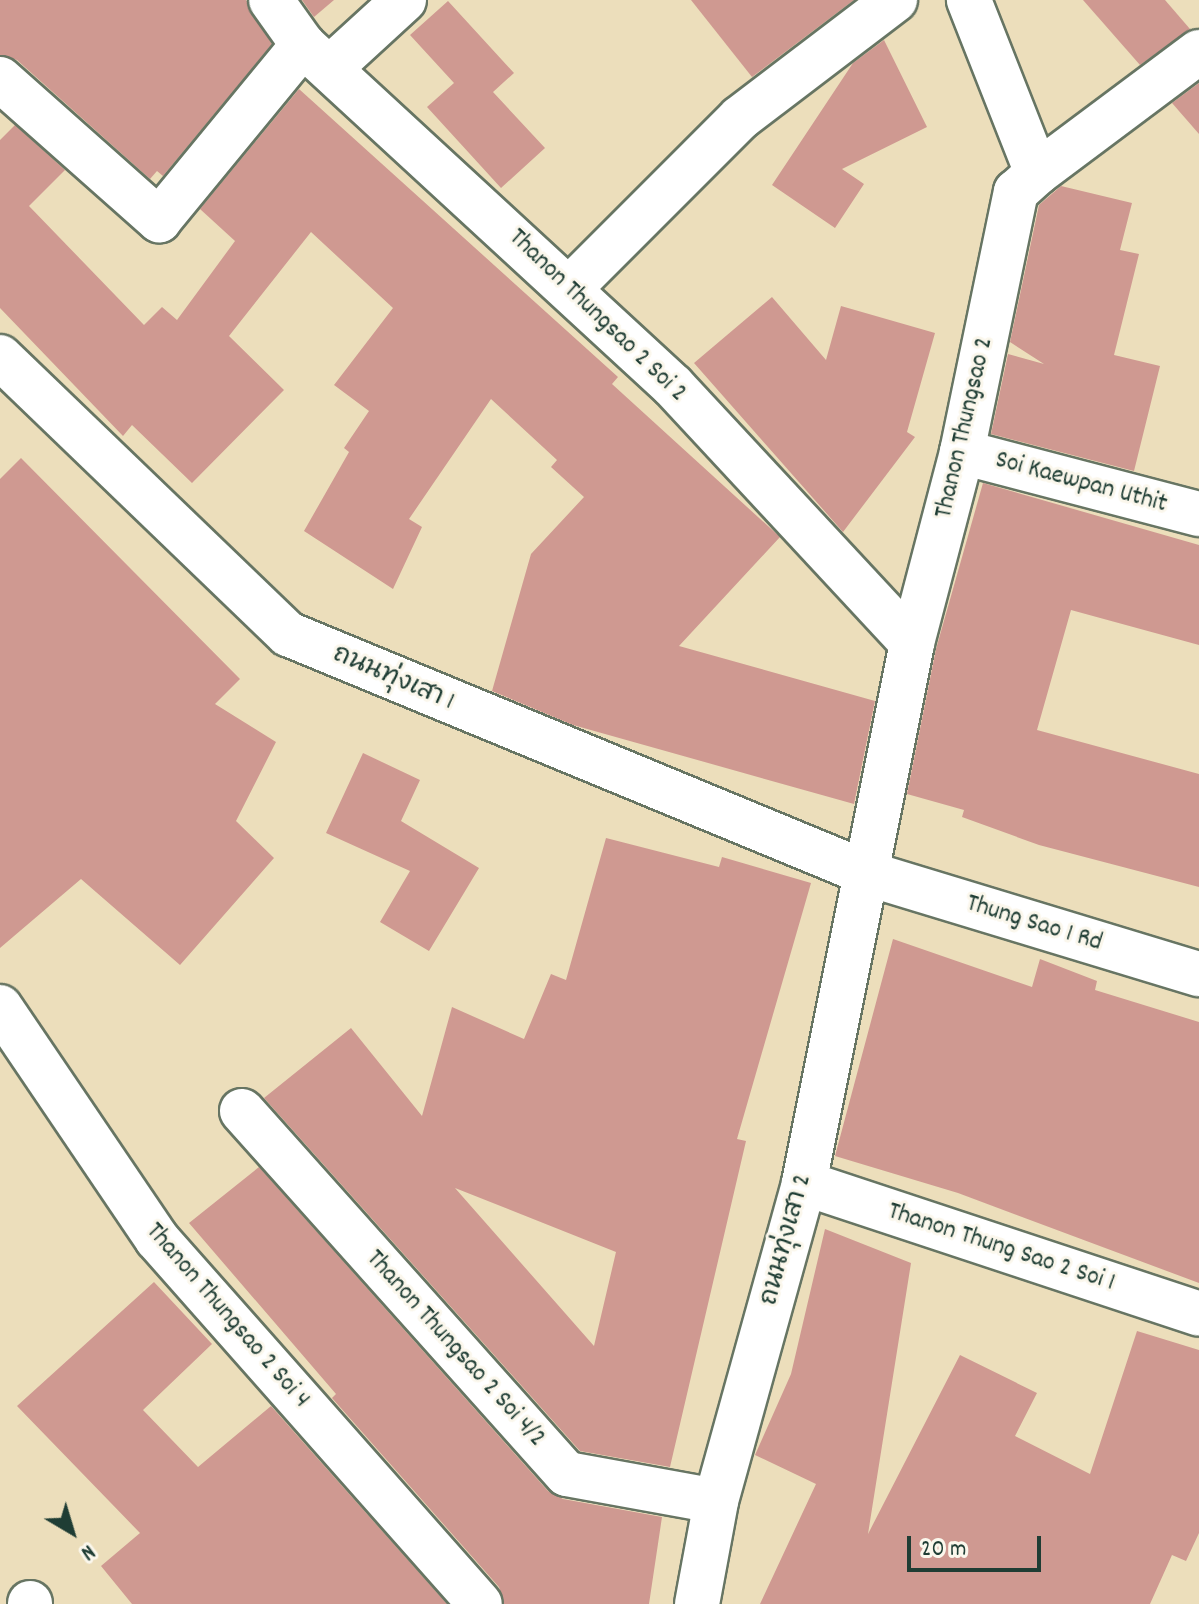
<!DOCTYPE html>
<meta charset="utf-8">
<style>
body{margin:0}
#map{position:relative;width:1199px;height:1604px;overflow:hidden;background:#ecdebb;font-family:Dekko,"Playpen Sans Thai",sans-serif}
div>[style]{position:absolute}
.building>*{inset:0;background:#cf9991}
.roads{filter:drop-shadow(2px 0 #677563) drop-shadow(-2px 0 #677563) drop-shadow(0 2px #677563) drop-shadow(0 -2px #677563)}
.minor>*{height:44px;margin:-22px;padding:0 22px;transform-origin:22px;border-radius:22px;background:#fff}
span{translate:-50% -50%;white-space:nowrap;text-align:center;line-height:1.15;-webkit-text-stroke:6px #fbf7ec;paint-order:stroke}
.street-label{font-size:26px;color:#1f3d34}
.north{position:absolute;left:32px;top:1492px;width:80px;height:80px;-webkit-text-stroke:6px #fbf7ec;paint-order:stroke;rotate:142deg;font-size:22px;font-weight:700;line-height:32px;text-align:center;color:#1f3d34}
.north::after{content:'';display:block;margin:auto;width:28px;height:36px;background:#1f3d34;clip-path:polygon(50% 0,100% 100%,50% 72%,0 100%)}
.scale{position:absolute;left:907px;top:1536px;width:134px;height:36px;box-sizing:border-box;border:4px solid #1f3d34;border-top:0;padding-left:10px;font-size:24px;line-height:28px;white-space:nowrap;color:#1f3d34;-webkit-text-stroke:6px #fbf7ec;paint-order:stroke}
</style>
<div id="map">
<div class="building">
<div style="clip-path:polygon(0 0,246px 0,272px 44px,163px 176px,157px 171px,150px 179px,17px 60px,0 55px)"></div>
<div style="clip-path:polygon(302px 0,334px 0,314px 17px)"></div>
<div style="clip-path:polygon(691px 0,854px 0,752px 77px)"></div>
<div style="clip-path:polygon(1083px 0,1165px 0,1190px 29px,1140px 65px)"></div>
<div style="clip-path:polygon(448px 1px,514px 73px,493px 92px,545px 148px,501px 188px,427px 107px,454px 83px,410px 35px)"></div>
<div style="clip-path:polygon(884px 40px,927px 127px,842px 169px,864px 184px,835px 228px,772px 185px,853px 63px)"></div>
<div style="clip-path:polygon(1199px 83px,1199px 134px,1172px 103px)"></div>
<div style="clip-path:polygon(299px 89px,618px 377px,612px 384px,780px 537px,679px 646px,875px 701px,854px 804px,573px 725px,492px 691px,531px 554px,584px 497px,551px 467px,557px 460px,491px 399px,409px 519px,422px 527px,393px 589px,304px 531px,349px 452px,344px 448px,369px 411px,334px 385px,393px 308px,311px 232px,229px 336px,284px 390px,192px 483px,132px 425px,123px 436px,0 308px,0 140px,15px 125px,65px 170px,29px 206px,144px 325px,162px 307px,177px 320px,235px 241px,200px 209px)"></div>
<div style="clip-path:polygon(1061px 186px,1132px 203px,1120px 250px,1139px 254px,1114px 355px,1160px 366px,1134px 471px,991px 434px,1008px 354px,1044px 364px,1010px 342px,1039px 205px)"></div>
<div style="clip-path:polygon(772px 297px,826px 360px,841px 306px,935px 333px,907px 432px,915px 437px,843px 532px,694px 363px)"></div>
<div style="clip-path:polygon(21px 458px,240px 679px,215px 704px,276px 742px,236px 821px,274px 858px,180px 965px,81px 879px,0 948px,0 479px)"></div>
<div style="clip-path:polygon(983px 483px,1199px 545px,1199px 645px,1071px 610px,1037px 730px,1199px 774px,1199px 887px,1039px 845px,962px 817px,964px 810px,907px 794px,936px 649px)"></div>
<div style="clip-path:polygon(363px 753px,420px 780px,401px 821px,479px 868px,429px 951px,380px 922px,410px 871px,326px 833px)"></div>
<div style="clip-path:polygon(evenodd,606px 838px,719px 867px,722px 857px,811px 883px,737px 1139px,746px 1141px,670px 1467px,580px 1451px,264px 1098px,351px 1028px,422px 1116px,452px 1007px,524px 1039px,551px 974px,566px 980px,606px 838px,455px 1188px,616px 1252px,594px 1346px,455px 1188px)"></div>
<div style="clip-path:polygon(893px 939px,1032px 987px,1040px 959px,1097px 981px,1095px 990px,1199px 1022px,1199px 1283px,958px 1193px,835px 1156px)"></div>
<div style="clip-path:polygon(259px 1167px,548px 1491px,563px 1499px,662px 1517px,649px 1604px,504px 1604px,499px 1587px,332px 1398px,336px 1394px,189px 1223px)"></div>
<div style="clip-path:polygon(825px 1229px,911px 1263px,868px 1534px,960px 1355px,1037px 1393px,1015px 1436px,1090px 1474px,1137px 1331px,1199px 1350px,1199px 1533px,1186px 1561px,1172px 1555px,1150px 1604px,760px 1604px,816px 1484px,755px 1455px,791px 1374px)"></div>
<div style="clip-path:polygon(154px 1282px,212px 1344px,143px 1410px,198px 1467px,271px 1406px,447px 1604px,132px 1604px,101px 1566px,140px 1533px,17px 1406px)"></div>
</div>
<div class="roads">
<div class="minor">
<div style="left:271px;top:0;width:55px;rotate:54.6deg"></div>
<div style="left:303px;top:45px;width:503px;rotate:42.66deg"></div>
<div style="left:673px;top:386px;width:351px;rotate:47.1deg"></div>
<div style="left:331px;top:67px;width:99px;rotate:-42.5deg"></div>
<div style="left:0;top:79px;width:213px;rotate:41.6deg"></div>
<div style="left:159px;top:220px;width:227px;rotate:-50.6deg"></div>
<div style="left:1037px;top:173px;width:202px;rotate:-36.8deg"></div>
<div style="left:570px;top:288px;width:240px;rotate:-45deg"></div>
<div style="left:740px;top:118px;width:195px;rotate:-37.3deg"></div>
<div style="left:0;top:357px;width:400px;rotate:43.9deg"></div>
<div style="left:288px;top:634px;width:629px;rotate:22.44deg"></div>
<div style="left:869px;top:874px;width:345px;rotate:16.9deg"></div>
<div style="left:962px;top:452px;width:245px;rotate:14.7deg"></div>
<div style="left:0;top:1007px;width:280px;rotate:55.9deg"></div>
<div style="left:157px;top:1239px;width:487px;rotate:48.5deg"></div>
<div style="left:242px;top:1111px;width:487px;rotate:48.2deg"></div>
<div style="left:567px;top:1474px;width:151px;rotate:10.3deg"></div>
<div style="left:804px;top:1183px;width:416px;rotate:18.3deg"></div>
<div style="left:30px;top:1603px;width:1px;rotate:90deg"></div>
<div style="left:697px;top:1604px;width:105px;rotate:-79.5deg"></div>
<div style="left:716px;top:1501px;width:330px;rotate:-74.5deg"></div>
<div style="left:804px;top:1183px;width:551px;rotate:-78.69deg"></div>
<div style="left:912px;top:643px;width:197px;rotate:-75.3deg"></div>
<div style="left:962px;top:452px;width:266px;rotate:-78.3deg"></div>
<div style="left:1016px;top:192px;width:28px;rotate:-42deg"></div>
<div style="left:1037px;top:173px;width:186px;rotate:-111.5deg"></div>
</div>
</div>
<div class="street-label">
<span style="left:597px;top:316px;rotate:44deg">Thanon Thungsao 2 Soi 2</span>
<span style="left:965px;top:428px;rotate:-77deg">Thanon Thungsao 2</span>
<span style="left:1081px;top:483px;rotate:15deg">Soi Kaewpan Uthit</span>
<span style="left:393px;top:679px;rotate:23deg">ถนนทุ่งเสา 1</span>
<span style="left:1034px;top:924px;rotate:17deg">Thung Sao 1 Rd</span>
<span style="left:787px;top:1240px;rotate:-75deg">ถนนทุ่งเสา 2</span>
<span style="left:1001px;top:1248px;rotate:18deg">Thanon Thung Sao 2 Soi 1</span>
<span style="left:227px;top:1316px;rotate:49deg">Thanon Thungsao 2 Soi 4</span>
<span style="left:455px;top:1349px;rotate:48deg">Thanon Thungsao 2 Soi 4/2</span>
</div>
<div class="north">N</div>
<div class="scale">20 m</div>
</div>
